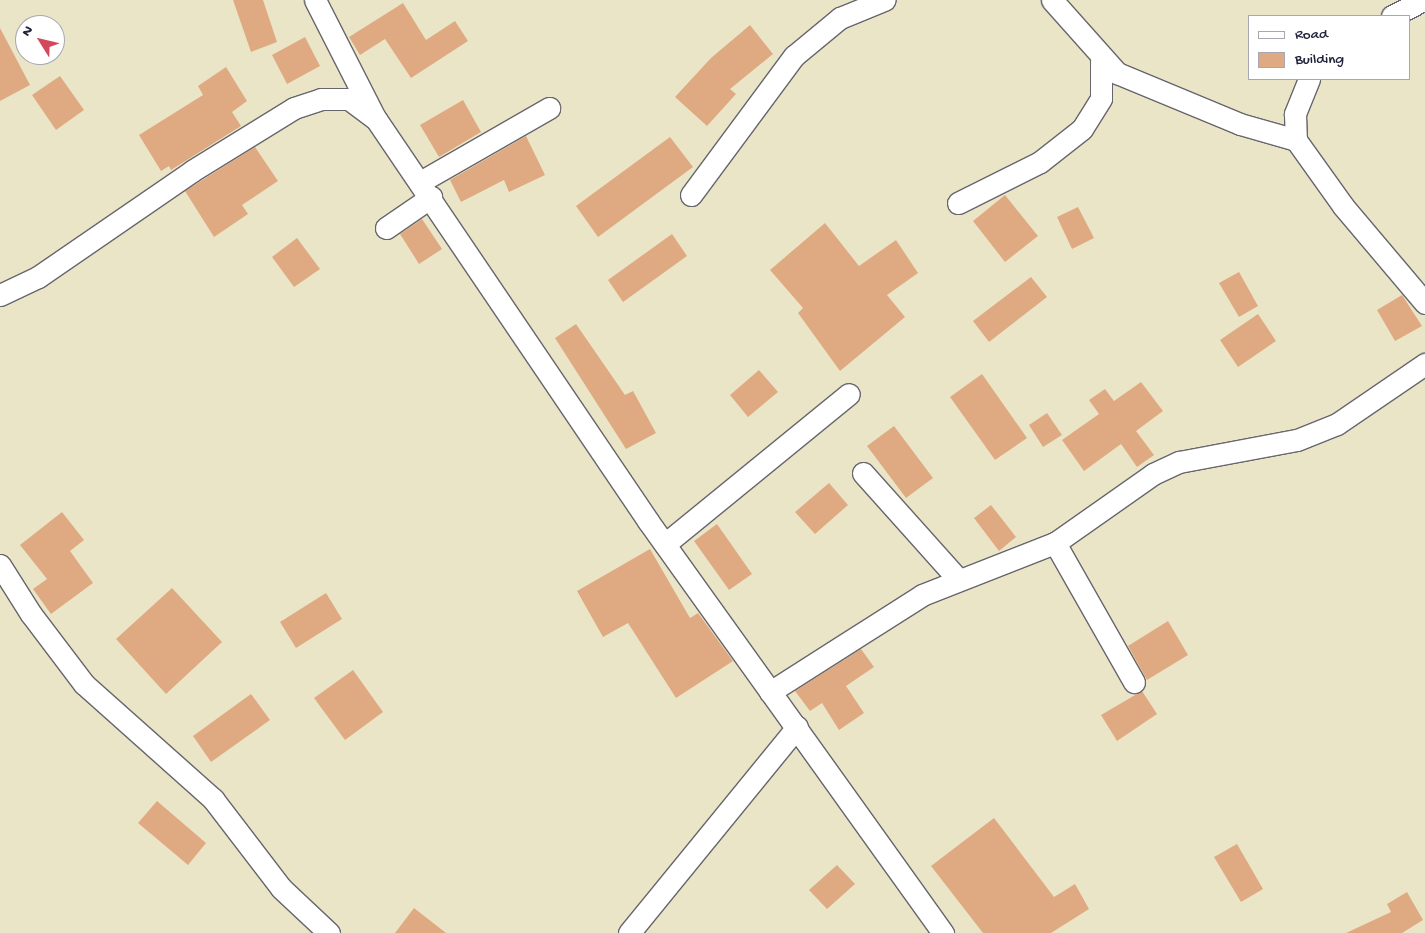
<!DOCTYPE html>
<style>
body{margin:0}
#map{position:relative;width:1425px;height:933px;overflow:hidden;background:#ebe5c8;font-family:"Gochi Hand",sans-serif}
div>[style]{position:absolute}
.building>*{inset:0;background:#dfaa82}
.roads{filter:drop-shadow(1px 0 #68666c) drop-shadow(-1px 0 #68666c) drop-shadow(0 1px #68666c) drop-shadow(0 -1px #68666c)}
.street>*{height:21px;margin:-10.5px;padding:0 10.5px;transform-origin:10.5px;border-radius:10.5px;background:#fff}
span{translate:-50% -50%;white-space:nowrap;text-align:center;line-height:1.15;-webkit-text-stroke:5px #fff;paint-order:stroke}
.legend{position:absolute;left:1248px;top:15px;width:162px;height:65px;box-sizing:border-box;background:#fff;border:1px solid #a7a7b1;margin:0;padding:6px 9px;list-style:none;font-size:15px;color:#22223b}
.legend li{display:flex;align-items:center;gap:10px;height:25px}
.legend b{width:25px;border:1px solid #a7a7b1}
.north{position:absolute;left:15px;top:15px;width:50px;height:50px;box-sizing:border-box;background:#fff;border:1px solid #a7a7b1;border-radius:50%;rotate:306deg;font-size:14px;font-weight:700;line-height:20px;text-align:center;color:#22223b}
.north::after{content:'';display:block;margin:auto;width:18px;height:22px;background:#d1495b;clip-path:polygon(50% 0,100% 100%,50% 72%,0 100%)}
</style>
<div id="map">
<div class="building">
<div style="clip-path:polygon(233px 0,263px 0,277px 42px,251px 52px)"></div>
<div style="clip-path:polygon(403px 3px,426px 40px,455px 21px,468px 41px,411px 78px,385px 39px,360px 55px,349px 37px)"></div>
<div style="clip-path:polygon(750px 25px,773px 54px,730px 89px,736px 94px,707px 126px,675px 97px,711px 58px)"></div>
<div style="clip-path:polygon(0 28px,30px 85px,0 101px)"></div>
<div style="clip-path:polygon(305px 37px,320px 66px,287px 84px,272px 55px)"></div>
<div style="clip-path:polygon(226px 67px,247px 101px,232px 112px,241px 126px,171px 170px,169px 166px,161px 171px,139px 135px,203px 95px,198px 86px)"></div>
<div style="clip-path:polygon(60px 76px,84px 110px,56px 130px,32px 95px)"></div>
<div style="clip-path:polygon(463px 100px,481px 132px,439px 157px,420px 125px)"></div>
<div style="clip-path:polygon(526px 136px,545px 175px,509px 192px,504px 180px,461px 202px,450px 180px)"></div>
<div style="clip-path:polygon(670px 137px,693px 167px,598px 237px,576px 206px)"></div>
<div style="clip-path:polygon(255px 147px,278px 181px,242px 205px,248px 214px,214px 237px,185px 191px)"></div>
<div style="clip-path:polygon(1005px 195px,1038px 236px,1005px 262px,973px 221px)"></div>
<div style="clip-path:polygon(1078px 207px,1094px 238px,1072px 249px,1057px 217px)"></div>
<div style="clip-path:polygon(422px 219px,442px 249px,419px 264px,400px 234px)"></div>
<div style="clip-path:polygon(825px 223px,859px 266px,896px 240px,918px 273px,887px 295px,905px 317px,840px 371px,798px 313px,803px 308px,770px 270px)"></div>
<div style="clip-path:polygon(672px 234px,687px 256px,623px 302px,608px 280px)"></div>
<div style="clip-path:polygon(297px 238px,320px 269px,294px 287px,272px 257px)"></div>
<div style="clip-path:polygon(1239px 272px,1258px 306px,1239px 317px,1219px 283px)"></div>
<div style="clip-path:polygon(1031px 277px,1047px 297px,989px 342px,973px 321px)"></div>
<div style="clip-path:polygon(1402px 295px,1422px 326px,1395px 341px,1377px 310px)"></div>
<div style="clip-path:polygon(1258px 314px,1276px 341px,1238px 367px,1220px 340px)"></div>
<div style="clip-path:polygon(576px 324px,625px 395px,633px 391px,656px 433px,626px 449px,555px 338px)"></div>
<div style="clip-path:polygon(759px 370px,778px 392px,748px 417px,730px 395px)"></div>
<div style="clip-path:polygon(982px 374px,1027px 438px,995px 460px,950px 397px)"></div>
<div style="clip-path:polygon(1141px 382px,1163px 411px,1136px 431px,1154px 455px,1137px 467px,1121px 444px,1084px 471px,1062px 440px,1099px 414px,1089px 400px,1105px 389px,1114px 401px)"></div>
<div style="clip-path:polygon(1047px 413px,1062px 435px,1043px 447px,1029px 425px)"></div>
<div style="clip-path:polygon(894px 426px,933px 478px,906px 498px,867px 446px)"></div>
<div style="clip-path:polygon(829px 483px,848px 505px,815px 534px,795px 512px)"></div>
<div style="clip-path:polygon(991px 505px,1016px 537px,999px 551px,974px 518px)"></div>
<div style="clip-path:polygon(62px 512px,84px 540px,70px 551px,93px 583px,51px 614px,33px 589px,47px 579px,20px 545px)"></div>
<div style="clip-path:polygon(717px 524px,752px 574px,729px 590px,694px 541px)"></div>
<div style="clip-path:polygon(650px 549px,690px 618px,698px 613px,733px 661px,676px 698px,628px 623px,603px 637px,577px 591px)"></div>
<div style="clip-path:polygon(172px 588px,222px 642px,166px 694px,116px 639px)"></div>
<div style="clip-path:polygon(326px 593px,342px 619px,296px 648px,280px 622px)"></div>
<div style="clip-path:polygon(1168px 621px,1188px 655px,1147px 680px,1128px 646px)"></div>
<div style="clip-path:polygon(861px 649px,874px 667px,846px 686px,864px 713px,839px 730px,822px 703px,810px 711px,795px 691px)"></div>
<div style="clip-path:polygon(353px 670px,383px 712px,345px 740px,314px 698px)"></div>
<div style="clip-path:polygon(1142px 691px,1157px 714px,1117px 741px,1101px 715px)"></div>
<div style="clip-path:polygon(251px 694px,270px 720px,211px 762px,193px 736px)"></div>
<div style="clip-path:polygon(157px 801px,206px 843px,188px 865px,138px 823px)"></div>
<div style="clip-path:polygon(994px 818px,1054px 897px,1075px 884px,1089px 909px,1051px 933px,983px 933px,931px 866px)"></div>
<div style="clip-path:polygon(1237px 844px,1263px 889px,1241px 902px,1214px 857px)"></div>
<div style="clip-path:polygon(837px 865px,855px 884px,827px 909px,809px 890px)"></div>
<div style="clip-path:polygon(1407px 892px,1423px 920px,1402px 933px,1346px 933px,1391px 912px,1387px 904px)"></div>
<div style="clip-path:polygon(414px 908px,446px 933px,395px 933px)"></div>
</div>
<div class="roads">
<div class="street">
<div style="left:315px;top:0;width:130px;rotate:63deg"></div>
<div style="left:1052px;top:0;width:98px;rotate:48.3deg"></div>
<div style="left:1117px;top:73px;width:133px;rotate:22.5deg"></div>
<div style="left:1240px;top:124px;width:58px;rotate:15.9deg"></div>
<div style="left:1392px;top:16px;width:35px;rotate:-27deg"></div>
<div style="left:1309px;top:79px;width:38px;rotate:112deg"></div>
<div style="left:1295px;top:114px;width:26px;rotate:88deg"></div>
<div style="left:1296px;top:140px;width:81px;rotate:54.5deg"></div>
<div style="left:1343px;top:206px;width:127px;rotate:49.8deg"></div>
<div style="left:420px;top:182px;width:149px;rotate:-29.8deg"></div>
<div style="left:691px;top:195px;width:173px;rotate:-53.5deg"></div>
<div style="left:794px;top:56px;width:60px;rotate:-39.6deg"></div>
<div style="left:840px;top:18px;width:48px;rotate:-22.2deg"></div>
<div style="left:958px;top:203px;width:92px;rotate:-26.6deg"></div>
<div style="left:1040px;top:162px;width:53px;rotate:-38.2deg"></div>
<div style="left:1082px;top:129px;width:36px;rotate:-58deg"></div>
<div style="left:1101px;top:98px;width:37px;rotate:-90deg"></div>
<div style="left:386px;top:228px;width:55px;rotate:-34.6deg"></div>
<div style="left:0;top:295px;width:42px;rotate:-25.3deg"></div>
<div style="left:38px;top:277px;width:187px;rotate:-34.5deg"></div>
<div style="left:192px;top:171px;width:120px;rotate:-31.7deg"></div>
<div style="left:294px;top:108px;width:28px;rotate:-18deg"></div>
<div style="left:321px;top:99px;width:28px"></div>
<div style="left:349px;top:99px;width:34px;rotate:37deg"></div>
<div style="left:376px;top:119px;width:485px;rotate:55.9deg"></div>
<div style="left:648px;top:521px;width:507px;rotate:54.4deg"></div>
<div style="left:863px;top:473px;width:141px;rotate:48.2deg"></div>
<div style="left:1055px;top:543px;width:160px;rotate:60.4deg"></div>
<div style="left:665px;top:544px;width:237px;rotate:-39.2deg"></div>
<div style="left:0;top:565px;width:58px;rotate:57.7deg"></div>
<div style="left:31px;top:614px;width:88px;rotate:52.9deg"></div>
<div style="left:84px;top:684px;width:173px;rotate:41.7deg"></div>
<div style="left:213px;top:799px;width:112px;rotate:52.6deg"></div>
<div style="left:281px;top:888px;width:66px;rotate:43.2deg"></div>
<div style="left:770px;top:692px;width:180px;rotate:-32.5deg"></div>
<div style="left:922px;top:595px;width:143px;rotate:-21.4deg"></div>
<div style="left:1055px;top:543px;width:120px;rotate:-35.1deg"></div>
<div style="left:1153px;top:474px;width:29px;rotate:-25deg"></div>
<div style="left:1179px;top:462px;width:120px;rotate:-10.6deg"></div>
<div style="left:1297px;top:440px;width:43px;rotate:-21.8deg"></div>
<div style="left:1337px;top:424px;width:107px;rotate:-34.3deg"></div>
<div style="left:629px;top:933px;width:266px;rotate:-50.8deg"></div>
</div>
</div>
<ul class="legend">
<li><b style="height:6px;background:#fff"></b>Road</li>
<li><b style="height:14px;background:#dfaa82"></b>Building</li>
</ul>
<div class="north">N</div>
</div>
